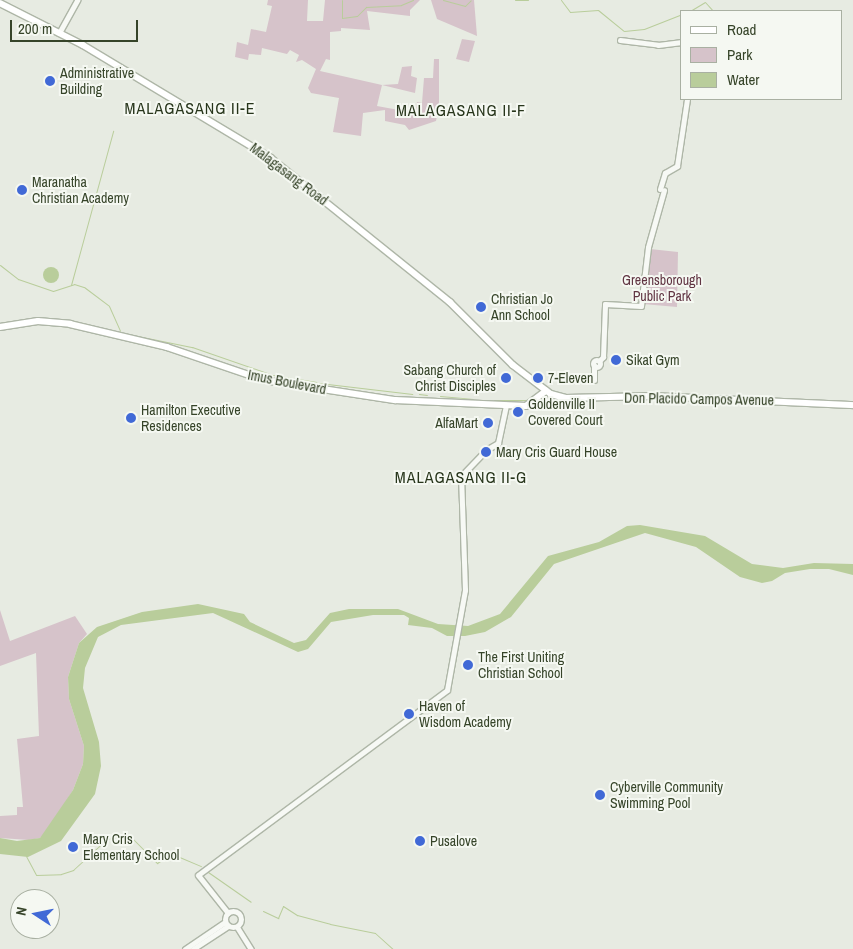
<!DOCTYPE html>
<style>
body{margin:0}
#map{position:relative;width:853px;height:949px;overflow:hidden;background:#e7ebe2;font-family:"Archivo Narrow",sans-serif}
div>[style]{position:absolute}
.green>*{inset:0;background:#d6c3ca}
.water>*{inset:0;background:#b9cd9b}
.round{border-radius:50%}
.stream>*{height:1px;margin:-0.5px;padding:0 0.5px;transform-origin:0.5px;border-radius:0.5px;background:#b9cd9b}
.roads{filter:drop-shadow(1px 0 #aeb6a7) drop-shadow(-1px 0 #aeb6a7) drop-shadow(0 1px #aeb6a7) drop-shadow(0 -1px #aeb6a7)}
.tertiary>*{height:5px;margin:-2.5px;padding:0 2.5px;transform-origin:2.5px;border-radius:2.5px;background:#f7f9f5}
.tertiary>.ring{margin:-2.5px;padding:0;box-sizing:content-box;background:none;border:5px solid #f7f9f5;border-radius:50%}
.secondary>*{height:5.5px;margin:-2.75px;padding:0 2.75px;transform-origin:2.75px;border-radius:2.75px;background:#fff}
.dots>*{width:14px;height:14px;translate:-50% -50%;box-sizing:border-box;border:2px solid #f5f8f2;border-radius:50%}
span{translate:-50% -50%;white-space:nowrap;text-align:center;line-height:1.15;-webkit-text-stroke:4px #f5f8f2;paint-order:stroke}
.poi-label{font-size:14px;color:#364429}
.left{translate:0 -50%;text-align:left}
.right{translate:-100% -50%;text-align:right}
.street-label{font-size:14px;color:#364429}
.park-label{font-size:14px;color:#613543}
.quarter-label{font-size:16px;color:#27351b;letter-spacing:1px}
.legend{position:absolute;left:680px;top:10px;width:162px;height:90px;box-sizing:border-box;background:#f5f8f2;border:1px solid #a9b0a2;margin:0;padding:6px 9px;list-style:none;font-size:15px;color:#364429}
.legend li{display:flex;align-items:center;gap:10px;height:25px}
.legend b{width:25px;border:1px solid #a9b0a2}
.north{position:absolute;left:10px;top:889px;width:50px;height:50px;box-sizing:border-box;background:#f5f8f2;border:1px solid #a9b0a2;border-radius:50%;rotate:281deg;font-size:14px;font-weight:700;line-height:20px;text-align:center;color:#364429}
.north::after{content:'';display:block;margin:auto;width:18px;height:22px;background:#4169d6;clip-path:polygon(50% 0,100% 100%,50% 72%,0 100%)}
.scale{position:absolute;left:10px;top:20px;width:128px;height:22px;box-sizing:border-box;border:2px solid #364429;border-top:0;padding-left:6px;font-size:15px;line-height:18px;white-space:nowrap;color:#364429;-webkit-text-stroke:4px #f5f8f2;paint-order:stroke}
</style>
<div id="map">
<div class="green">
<div style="clip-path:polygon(268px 0,308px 0,307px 21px,323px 21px,325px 0,420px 0,410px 10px,410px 16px,367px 11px,370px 30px,341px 28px,341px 31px,330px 32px,330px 60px,326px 59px,320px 71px,382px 85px,398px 84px,402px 67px,412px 66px,411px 76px,417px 78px,415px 93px,382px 85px,377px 106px,415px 113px,417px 102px,422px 103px,424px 78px,433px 78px,434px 59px,439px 59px,439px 107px,436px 121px,409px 130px,405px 125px,385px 121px,385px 110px,363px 113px,361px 136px,333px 132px,339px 98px,311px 93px,308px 88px,316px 69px,302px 60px,296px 62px,299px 55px,290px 50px,287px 54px,262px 48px,261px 55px,249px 54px,248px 60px,235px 57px,237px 42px,248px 45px,251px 29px,266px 32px,272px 6px,267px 5px)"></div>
<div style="clip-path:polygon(431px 0,474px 0,477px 36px,437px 19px)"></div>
<div style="clip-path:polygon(462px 39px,475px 41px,469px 62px,456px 59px)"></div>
<div style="clip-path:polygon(650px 249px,678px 252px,677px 307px,643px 304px)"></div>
<div style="clip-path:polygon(0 610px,10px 641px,75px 616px,87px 634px,79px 643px,68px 677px,69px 699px,84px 746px,83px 764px,73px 790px,46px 833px,40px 838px,29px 840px,0 838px,0 816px,17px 815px,17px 807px,23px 807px,17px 739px,39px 736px,36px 653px,0 666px)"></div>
</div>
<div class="water">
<div class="round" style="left:43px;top:267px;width:16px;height:16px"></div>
<div style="clip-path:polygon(640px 525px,705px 536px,752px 564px,783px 568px,814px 563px,853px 564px,853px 575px,829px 569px,810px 569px,785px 573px,772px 581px,762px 583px,740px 577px,696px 547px,645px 533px,554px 564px,511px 617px,485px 632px,465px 636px,447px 636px,432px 628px,408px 625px,409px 618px,404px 615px,373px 615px,331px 622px,308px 649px,298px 652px,213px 613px,121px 625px,98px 637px,85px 668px,83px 688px,99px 742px,101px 766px,95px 794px,61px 841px,28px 857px,0 854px,0 838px,17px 841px,40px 838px,73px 790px,83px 764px,84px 746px,69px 699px,68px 677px,79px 643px,97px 627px,142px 612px,198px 604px,244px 614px,250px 622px,294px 643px,306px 640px,330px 613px,349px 609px,398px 609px,438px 624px,468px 626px,500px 614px,548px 556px,599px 542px,627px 526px)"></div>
</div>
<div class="stream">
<div style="left:342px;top:0;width:18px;rotate:90deg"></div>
<div style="left:342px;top:18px;width:15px;rotate:-8deg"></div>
<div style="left:357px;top:16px;width:13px;rotate:-45deg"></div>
<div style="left:366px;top:7px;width:35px;rotate:-3deg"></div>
<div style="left:401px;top:5px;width:13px;rotate:-23deg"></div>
<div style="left:443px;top:0;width:23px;rotate:15deg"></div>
<div style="left:465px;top:6px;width:8px;rotate:-45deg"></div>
<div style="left:515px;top:0;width:13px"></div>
<div style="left:561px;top:0;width:15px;rotate:53deg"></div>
<div style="left:570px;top:12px;width:28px;rotate:-4deg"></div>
<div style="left:598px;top:10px;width:33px;rotate:39deg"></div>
<div style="left:624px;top:31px;width:20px;rotate:-6deg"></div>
<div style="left:644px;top:29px;width:41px;rotate:-21.5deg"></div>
<div style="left:690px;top:11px;width:17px;rotate:-31deg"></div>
<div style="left:705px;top:2px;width:12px;rotate:48deg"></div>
<div style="left:0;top:265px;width:23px;rotate:38deg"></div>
<div style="left:18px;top:279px;width:37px;rotate:19deg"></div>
<div style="left:53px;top:291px;width:22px;rotate:-18deg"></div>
<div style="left:74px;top:284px;width:10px;rotate:17deg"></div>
<div style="left:84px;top:287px;width:31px;rotate:37deg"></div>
<div style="left:109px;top:306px;width:27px;rotate:66deg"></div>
<div style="left:71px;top:285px;width:160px;rotate:-74.7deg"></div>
<div style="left:44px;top:319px;width:43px;rotate:7.9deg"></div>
<div style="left:4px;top:323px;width:21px;rotate:-8deg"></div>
<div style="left:118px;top:332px;width:76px;rotate:11.5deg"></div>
<div style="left:192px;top:347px;width:86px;rotate:19.1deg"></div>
<div style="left:273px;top:375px;width:44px;rotate:9.2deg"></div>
<div style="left:319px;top:383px;width:94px;rotate:6.7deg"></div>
<div style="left:419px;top:394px;width:8px;rotate:7deg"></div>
<div style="left:440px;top:396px;width:33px;rotate:5deg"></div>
<div style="left:494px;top:400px;width:35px"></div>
<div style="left:26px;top:856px;width:21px;rotate:62deg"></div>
<div style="left:36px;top:875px;width:25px;rotate:-2deg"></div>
<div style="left:61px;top:874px;width:13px;rotate:-18deg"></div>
<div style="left:73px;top:870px;width:46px;rotate:-42.4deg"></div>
<div style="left:107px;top:839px;width:22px;rotate:-10deg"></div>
<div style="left:129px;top:835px;width:40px;rotate:45deg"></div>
<div style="left:157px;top:863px;width:9px;rotate:-32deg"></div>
<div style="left:165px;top:858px;width:12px;rotate:-9deg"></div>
<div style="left:177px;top:856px;width:26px;rotate:23deg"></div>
<div style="left:208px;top:872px;width:52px;rotate:34.9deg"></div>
<div style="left:263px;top:911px;width:17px;rotate:25deg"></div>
<div style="left:278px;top:918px;width:13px;rotate:-67deg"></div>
<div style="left:283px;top:906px;width:17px;rotate:33deg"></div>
<div style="left:297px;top:915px;width:34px;rotate:15deg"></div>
<div style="left:330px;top:924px;width:46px;rotate:11.3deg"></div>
<div style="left:375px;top:933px;width:24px;rotate:42deg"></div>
</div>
<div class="roads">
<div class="tertiary">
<div style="left:59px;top:33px;width:38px;rotate:-61deg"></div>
<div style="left:620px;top:40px;width:38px;rotate:7deg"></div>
<div style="left:658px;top:45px;width:24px;rotate:-7deg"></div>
<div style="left:660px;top:189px;width:17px;rotate:-73deg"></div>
<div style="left:665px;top:173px;width:14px;rotate:-30deg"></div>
<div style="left:677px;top:166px;width:68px;rotate:-81.5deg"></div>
<div class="ring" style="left:593.5px;top:360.5px;width:2px;height:2px"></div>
<div style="left:599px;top:361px;width:6px;rotate:-45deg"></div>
<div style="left:603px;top:357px;width:53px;rotate:-87.8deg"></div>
<div style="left:605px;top:304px;width:36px;rotate:3deg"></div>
<div style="left:641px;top:306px;width:59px;rotate:-83.2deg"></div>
<div style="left:648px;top:247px;width:59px;rotate:-74.3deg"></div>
<div style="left:594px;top:365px;width:15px;rotate:90deg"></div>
<div class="ring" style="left:225px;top:911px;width:11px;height:11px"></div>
<div style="left:228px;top:913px;width:48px;rotate:-128.3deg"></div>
<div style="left:198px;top:875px;width:310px;rotate:-36.6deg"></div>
<div style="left:447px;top:690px;width:102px;rotate:-79.8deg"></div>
<div style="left:465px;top:590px;width:114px;rotate:-92deg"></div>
<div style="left:461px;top:476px;width:36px;rotate:-46deg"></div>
<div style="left:486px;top:450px;width:14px;rotate:-30deg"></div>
<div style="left:498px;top:443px;width:39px;rotate:-78deg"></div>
<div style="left:237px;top:927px;width:26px;rotate:58deg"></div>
<div style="left:185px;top:949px;width:48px;rotate:-34deg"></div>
<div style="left:193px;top:949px;width:42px;rotate:-33.3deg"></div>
</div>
<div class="secondary">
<div style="left:0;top:3px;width:93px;rotate:26.8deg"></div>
<div style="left:83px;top:45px;width:219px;rotate:31deg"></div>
<div style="left:271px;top:158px;width:230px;rotate:38.8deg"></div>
<div style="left:450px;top:302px;width:89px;rotate:45deg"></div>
<div style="left:513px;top:365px;width:48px;rotate:37.3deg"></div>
<div style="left:551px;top:394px;width:16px;rotate:15deg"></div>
<div style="left:566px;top:398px;width:87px;rotate:-1.3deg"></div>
<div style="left:653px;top:396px;width:200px;rotate:2.6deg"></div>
<div style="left:0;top:327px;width:38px;rotate:-9deg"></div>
<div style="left:38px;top:321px;width:32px;rotate:5deg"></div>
<div style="left:70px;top:324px;width:100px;rotate:13.3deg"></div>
<div style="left:167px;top:347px;width:102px;rotate:18.8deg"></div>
<div style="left:264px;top:380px;width:133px;rotate:8.7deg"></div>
<div style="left:395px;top:400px;width:131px;rotate:2.6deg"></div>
<div style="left:526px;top:406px;width:25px;rotate:-37deg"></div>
</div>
</div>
<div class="dots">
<div style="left:50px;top:81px;background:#4169d6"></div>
<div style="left:22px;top:190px;background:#4169d6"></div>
<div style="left:481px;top:307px;background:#4169d6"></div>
<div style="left:616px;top:360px;background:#4169d6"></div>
<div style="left:506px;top:378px;background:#4169d6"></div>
<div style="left:538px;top:378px;background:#4169d6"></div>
<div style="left:518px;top:412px;background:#4169d6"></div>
<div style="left:131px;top:418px;background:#4169d6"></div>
<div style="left:488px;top:423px;background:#4169d6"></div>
<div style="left:486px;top:452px;background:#4169d6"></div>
<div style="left:468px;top:665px;background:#4169d6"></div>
<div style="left:409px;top:714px;background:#4169d6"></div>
<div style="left:600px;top:795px;background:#4169d6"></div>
<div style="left:420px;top:841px;background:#4169d6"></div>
<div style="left:73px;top:847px;background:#4169d6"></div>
</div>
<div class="poi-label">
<span class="left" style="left:60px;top:81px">Administrative<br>Building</span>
<span class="left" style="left:32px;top:190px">Maranatha<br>Christian Academy</span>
<span class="left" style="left:491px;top:307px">Christian Jo<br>Ann School</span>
<span class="left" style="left:626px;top:360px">Sikat Gym</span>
<span class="right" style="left:496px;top:378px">Sabang Church of<br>Christ Disciples</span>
<span class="left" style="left:548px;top:378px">7-Eleven</span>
<span class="left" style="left:528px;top:412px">Goldenville II<br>Covered Court</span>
<span class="left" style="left:141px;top:418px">Hamilton Executive<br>Residences</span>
<span class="right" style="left:478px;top:423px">AlfaMart</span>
<span class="left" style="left:496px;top:452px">Mary Cris Guard House</span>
<span class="left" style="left:478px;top:665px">The First Uniting<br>Christian School</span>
<span class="left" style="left:419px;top:714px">Haven of<br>Wisdom Academy</span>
<span class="left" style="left:610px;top:795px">Cyberville Community<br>Swimming Pool</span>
<span class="left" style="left:83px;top:847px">Mary Cris<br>Elementary School</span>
<span class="left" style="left:430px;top:841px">Pusalove</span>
</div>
<div class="street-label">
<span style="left:289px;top:174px;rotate:37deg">Malagasang Road</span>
<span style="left:287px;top:382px;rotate:11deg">Imus Boulevard</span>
<span style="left:699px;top:399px;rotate:1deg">Don Placido Campos Avenue</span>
</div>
<div class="park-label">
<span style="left:662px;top:288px">Greensborough<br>Public Park</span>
</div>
<div class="quarter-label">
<span style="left:190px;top:108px">MALAGASANG II-E</span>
<span style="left:461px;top:110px">MALAGASANG II-F</span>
<span style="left:461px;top:477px">MALAGASANG II-G</span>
</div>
<ul class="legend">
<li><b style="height:6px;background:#fff"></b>Road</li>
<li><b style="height:14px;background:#d6c3ca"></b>Park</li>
<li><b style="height:14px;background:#b9cd9b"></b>Water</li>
</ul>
<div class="north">N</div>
<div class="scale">200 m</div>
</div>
